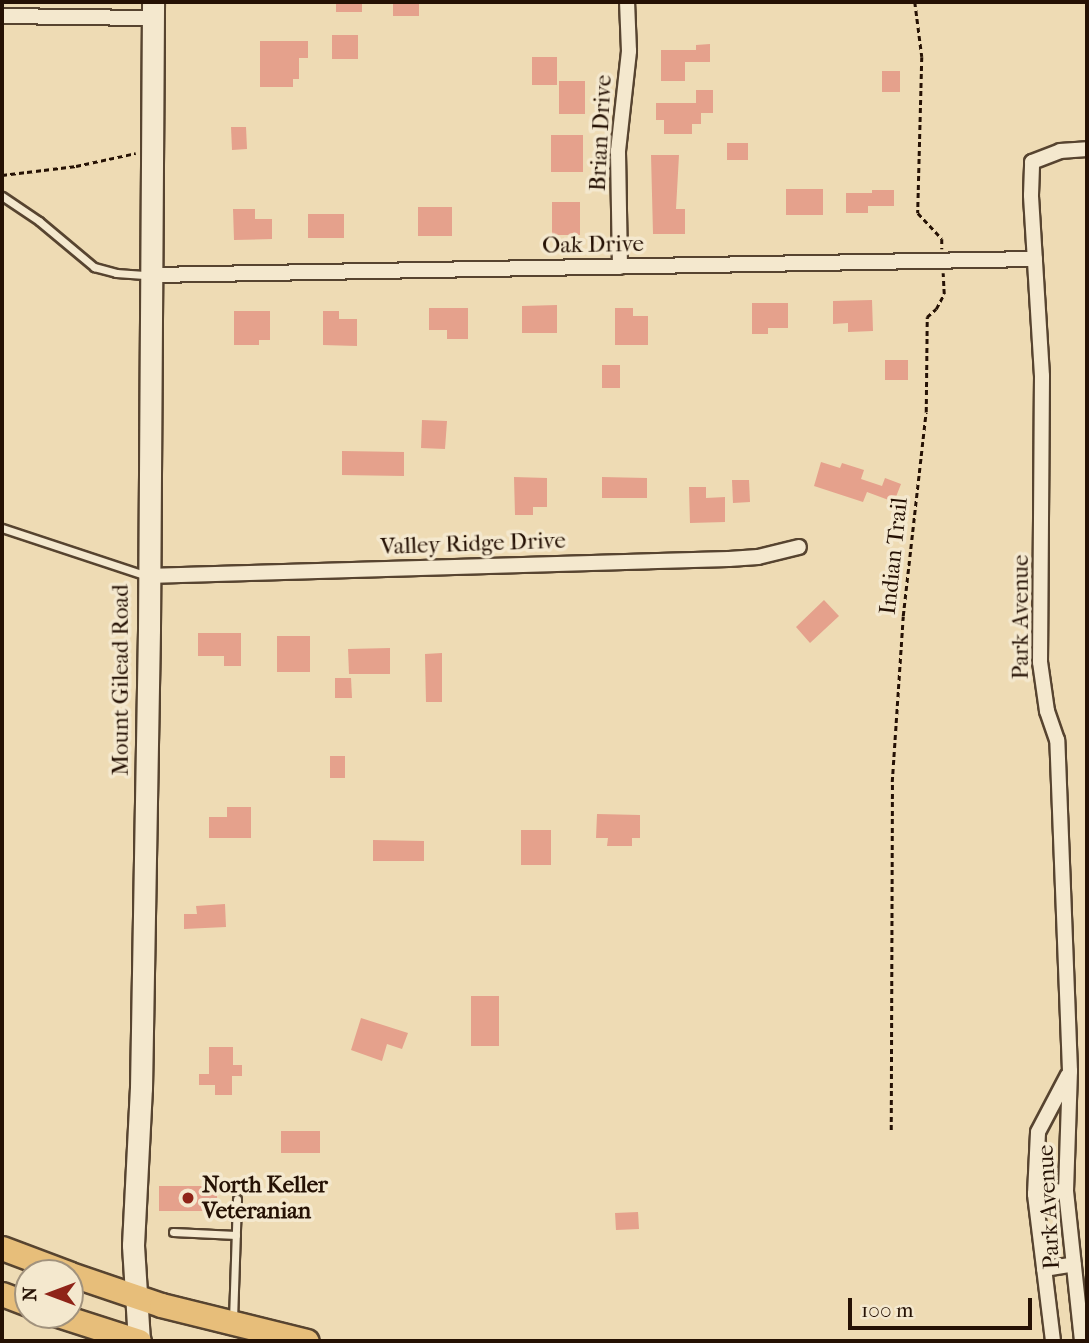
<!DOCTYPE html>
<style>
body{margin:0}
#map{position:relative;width:1089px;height:1343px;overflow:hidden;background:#eedbb4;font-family:"IM FELL French Canon",serif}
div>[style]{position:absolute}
.building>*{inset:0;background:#e5a18c}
.path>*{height:2.5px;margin-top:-1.25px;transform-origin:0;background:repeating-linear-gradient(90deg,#251104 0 5px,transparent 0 8.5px)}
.roads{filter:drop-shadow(2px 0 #574430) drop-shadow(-2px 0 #574430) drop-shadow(0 2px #574430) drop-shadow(0 -2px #574430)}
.service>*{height:7px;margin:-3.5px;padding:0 3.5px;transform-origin:3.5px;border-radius:3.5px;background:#f4e8ce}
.minor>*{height:14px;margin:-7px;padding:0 7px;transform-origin:7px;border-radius:7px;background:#f4e8ce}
.secondary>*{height:21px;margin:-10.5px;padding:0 10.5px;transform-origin:10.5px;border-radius:10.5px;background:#f4e8ce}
.primary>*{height:23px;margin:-11.5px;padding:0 11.5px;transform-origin:11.5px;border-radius:11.5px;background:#e7be7a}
.dots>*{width:19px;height:19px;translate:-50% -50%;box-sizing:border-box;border:4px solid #f4e8ce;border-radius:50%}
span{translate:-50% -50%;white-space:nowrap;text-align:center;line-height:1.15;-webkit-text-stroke:7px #f4e8ce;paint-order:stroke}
.street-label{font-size:23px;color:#251104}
.poi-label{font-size:23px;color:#251104;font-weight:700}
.left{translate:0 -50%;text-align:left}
.frame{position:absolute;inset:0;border:4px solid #251104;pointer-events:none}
.north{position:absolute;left:14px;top:1259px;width:70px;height:70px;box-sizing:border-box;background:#f4e8ce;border:2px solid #a1927d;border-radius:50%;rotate:270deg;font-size:19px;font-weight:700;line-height:28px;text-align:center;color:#251104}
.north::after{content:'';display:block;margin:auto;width:24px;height:32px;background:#8f2418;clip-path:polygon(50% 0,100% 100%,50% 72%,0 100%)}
.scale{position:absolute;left:848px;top:1298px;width:184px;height:32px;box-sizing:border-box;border:4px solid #251104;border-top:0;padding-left:9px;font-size:21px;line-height:24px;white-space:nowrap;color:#251104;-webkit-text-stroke:5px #f4e8ce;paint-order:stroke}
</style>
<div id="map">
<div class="building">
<div style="clip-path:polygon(336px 2px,362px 2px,362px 12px,336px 12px)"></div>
<div style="clip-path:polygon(393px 2px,419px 2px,419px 16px,393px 16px)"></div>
<div style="clip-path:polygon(332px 35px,358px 35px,358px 59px,332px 59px)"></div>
<div style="clip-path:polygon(260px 41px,308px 41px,308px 58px,299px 58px,299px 79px,293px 79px,293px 87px,260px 87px)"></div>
<div style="clip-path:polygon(710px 44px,710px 62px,685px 62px,685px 81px,661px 81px,661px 50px,696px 50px,696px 45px)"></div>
<div style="clip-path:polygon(532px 57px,557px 57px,557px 85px,532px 85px)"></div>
<div style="clip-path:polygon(882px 71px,900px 71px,900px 92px,882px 92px)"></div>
<div style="clip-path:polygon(559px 81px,585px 81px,585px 114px,559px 114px)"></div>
<div style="clip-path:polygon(696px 90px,713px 90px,713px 113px,701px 113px,701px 124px,692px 124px,692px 134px,664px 134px,664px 120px,656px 120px,656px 103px,696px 103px)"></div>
<div style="clip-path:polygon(231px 127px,246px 127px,247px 149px,232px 150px)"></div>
<div style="clip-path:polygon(551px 135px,583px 135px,583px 172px,551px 172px)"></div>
<div style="clip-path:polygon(727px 143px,748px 143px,748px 160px,727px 160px)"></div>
<div style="clip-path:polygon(651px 155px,679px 155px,676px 209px,685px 209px,685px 234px,653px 234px)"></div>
<div style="clip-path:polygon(786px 189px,823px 189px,823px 215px,786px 215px)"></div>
<div style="clip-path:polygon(872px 190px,894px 190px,894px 206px,868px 206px,868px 213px,846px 213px,846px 193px,872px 193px)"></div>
<div style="clip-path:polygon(552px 202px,580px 202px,580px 235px,552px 235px)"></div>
<div style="clip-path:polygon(418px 207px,452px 207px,452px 236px,418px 236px)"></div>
<div style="clip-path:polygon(233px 209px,255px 209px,255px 219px,272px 219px,272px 239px,234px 240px)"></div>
<div style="clip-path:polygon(308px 214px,344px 214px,344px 238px,308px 238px)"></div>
<div style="clip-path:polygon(872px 300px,873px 331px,848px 332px,848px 323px,833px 324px,833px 301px)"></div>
<div style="clip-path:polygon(752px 303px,788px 303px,788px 328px,768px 328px,768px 334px,752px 334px)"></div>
<div style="clip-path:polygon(557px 305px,557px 333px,522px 333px,522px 306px)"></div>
<div style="clip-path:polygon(429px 308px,468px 308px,468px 339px,447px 339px,447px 330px,429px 330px)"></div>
<div style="clip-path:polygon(615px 308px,633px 308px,633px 316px,648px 316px,648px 345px,615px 345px)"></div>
<div style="clip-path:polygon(234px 311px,270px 311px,270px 340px,259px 340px,259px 345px,234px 345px)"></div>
<div style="clip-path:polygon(323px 311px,339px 311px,339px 319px,357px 319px,357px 346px,323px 345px)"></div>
<div style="clip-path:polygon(885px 360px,908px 360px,908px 380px,885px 380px)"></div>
<div style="clip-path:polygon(602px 365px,620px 365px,620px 388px,602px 388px)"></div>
<div style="clip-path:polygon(422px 420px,447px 421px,445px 449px,421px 448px)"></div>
<div style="clip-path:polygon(342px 451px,404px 452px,404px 476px,342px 475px)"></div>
<div style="clip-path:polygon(821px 462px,840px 468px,842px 463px,864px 470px,861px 479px,882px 486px,885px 478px,901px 484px,894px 502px,867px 492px,863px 502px,814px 486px)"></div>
<div style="clip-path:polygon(514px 477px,547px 478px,547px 507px,533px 507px,533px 515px,515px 515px)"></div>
<div style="clip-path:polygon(602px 477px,647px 478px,647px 498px,602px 498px)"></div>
<div style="clip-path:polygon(732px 480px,749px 480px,750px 502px,733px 503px)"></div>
<div style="clip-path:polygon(689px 487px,706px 487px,706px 498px,725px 497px,725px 522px,690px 523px)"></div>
<div style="clip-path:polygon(824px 600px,839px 616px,810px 643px,796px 627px)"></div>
<div style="clip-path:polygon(198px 633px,241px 633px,241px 666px,224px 666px,224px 656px,198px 656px)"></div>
<div style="clip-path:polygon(277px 636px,310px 636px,310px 672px,277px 672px)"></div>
<div style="clip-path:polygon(390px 648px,390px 674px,349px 674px,348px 649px)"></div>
<div style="clip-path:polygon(442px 653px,442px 702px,426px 702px,425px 654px)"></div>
<div style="clip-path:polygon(335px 678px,351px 678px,352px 698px,335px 698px)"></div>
<div style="clip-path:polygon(330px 756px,345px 756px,345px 778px,330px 778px)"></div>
<div style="clip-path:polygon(227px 807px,251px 807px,251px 838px,209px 838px,209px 817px,227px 817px)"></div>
<div style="clip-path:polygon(597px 814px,640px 815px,640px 838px,632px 838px,632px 846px,607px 846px,608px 838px,596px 838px)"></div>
<div style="clip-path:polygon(521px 830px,551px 830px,551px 865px,521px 865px)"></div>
<div style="clip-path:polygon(373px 840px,424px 841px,424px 861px,373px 861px)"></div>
<div style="clip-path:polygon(225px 904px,226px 927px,184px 929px,184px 914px,197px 914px,196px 906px)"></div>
<div style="clip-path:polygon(471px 996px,499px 996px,499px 1046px,471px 1046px)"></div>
<div style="clip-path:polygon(361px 1018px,408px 1033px,402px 1049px,387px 1044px,382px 1061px,351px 1050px)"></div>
<div style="clip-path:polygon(209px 1047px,233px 1047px,233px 1065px,242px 1065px,242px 1076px,232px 1076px,232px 1095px,215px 1095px,215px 1085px,199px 1085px,199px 1074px,209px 1074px)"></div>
<div style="clip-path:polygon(281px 1131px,320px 1131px,320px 1153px,281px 1153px)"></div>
<div style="clip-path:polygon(159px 1186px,217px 1186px,217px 1211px,159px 1211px)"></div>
<div style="clip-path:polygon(638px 1212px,639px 1229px,616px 1230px,615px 1213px)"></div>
</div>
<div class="path">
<div style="left:915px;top:2px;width:55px;rotate:82.7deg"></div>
<div style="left:922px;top:57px;width:156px;rotate:91.5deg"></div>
<div style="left:918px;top:213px;width:35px;rotate:47deg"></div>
<div style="left:942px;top:239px;width:10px;rotate:90deg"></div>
<div style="left:2px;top:175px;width:75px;rotate:-6.9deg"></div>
<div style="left:76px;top:166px;width:61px;rotate:-12.2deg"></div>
<div style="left:891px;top:1130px;width:348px;rotate:-89.8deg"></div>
<div style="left:892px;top:782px;width:166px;rotate:-86.2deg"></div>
<div style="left:903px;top:616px;width:205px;rotate:-83.6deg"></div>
<div style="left:926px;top:412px;width:95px;rotate:-89.4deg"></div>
<div style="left:927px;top:317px;width:12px;rotate:-42deg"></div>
<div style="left:936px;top:309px;width:17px;rotate:-62deg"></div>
<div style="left:944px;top:294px;width:21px;rotate:-93deg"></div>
</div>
<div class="roads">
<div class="service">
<div style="left:2px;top:196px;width:45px;rotate:34deg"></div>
<div style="left:39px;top:221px;width:72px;rotate:39.9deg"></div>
<div style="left:94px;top:267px;width:23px;rotate:15deg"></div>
<div style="left:116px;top:273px;width:32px;rotate:4deg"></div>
<div style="left:2px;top:528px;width:153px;rotate:18.3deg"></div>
<div style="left:173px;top:1232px;width:63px;rotate:2.7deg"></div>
<div style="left:233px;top:1320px;width:121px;rotate:-88.1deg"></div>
</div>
<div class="minor">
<div style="left:2px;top:16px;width:151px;rotate:0.8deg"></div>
<div style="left:620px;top:267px;width:116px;rotate:-91deg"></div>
<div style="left:618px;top:151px;width:101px;rotate:-83.7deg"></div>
<div style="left:629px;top:51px;width:49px;rotate:-92.3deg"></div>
<div style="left:152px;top:275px;width:883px;rotate:-1.04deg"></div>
<div style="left:147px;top:576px;width:582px;rotate:-1.67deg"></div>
<div style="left:729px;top:559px;width:29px;rotate:-4deg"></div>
<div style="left:758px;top:557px;width:42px;rotate:-13.7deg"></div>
<div style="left:1035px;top:1194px;width:31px;rotate:-6deg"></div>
<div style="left:1044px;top:1269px;width:30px;rotate:-9deg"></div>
<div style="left:1053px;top:1341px;width:148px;rotate:-97deg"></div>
<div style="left:1035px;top:1194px;width:62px;rotate:-87.2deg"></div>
<div style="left:1038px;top:1132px;width:64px;rotate:-62.2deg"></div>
<div style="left:1082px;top:1341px;width:151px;rotate:-96.1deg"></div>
<div style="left:1066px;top:1191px;width:120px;rotate:-88.1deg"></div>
<div style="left:1070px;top:1071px;width:331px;rotate:-92.2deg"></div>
<div style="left:1057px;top:740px;width:31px;rotate:-109deg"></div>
<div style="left:1047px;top:711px;width:49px;rotate:-98.1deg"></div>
<div style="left:1040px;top:662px;width:286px;rotate:-89.6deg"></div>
<div style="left:1042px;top:376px;width:181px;rotate:-93.5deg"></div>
<div style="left:1031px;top:195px;width:33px;rotate:-88deg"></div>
<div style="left:1032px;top:162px;width:30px;rotate:-21deg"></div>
<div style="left:1060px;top:151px;width:27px;rotate:-4deg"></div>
</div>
<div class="secondary">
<div style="left:139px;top:1341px;width:96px;rotate:-93.6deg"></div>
<div style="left:133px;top:1245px;width:157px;rotate:-87.1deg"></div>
<div style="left:141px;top:1088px;width:459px;rotate:-89deg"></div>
<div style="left:149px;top:629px;width:627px;rotate:-89.63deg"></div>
</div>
<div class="primary">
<div style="left:2px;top:1248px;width:71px;rotate:20.7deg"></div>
<div style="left:70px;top:1274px;width:96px;rotate:18.8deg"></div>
<div style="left:161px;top:1305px;width:150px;rotate:13.9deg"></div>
<div style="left:2px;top:1294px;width:28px;rotate:21deg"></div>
<div style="left:58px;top:1315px;width:85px;rotate:17.8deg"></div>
</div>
</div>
<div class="dots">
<div style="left:188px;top:1198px;background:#8f2418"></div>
</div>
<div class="street-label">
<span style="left:601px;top:133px;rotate:-87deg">Brian Drive</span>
<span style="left:593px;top:245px;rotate:-1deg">Oak Drive</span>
<span style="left:473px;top:544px;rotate:-2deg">Valley Ridge Drive</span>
<span style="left:894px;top:556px;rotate:-84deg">Indian Trail</span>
<span style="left:1021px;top:617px;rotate:-90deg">Park Avenue</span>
<span style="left:121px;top:680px;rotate:-90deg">Mount Gilead Road</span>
<span style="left:1049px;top:1207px;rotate:-93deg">Park Avenue</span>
</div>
<div class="poi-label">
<span class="left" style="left:202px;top:1198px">North Keller<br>Veteranian</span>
</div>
<div class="frame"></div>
<div class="north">N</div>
<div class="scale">100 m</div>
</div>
